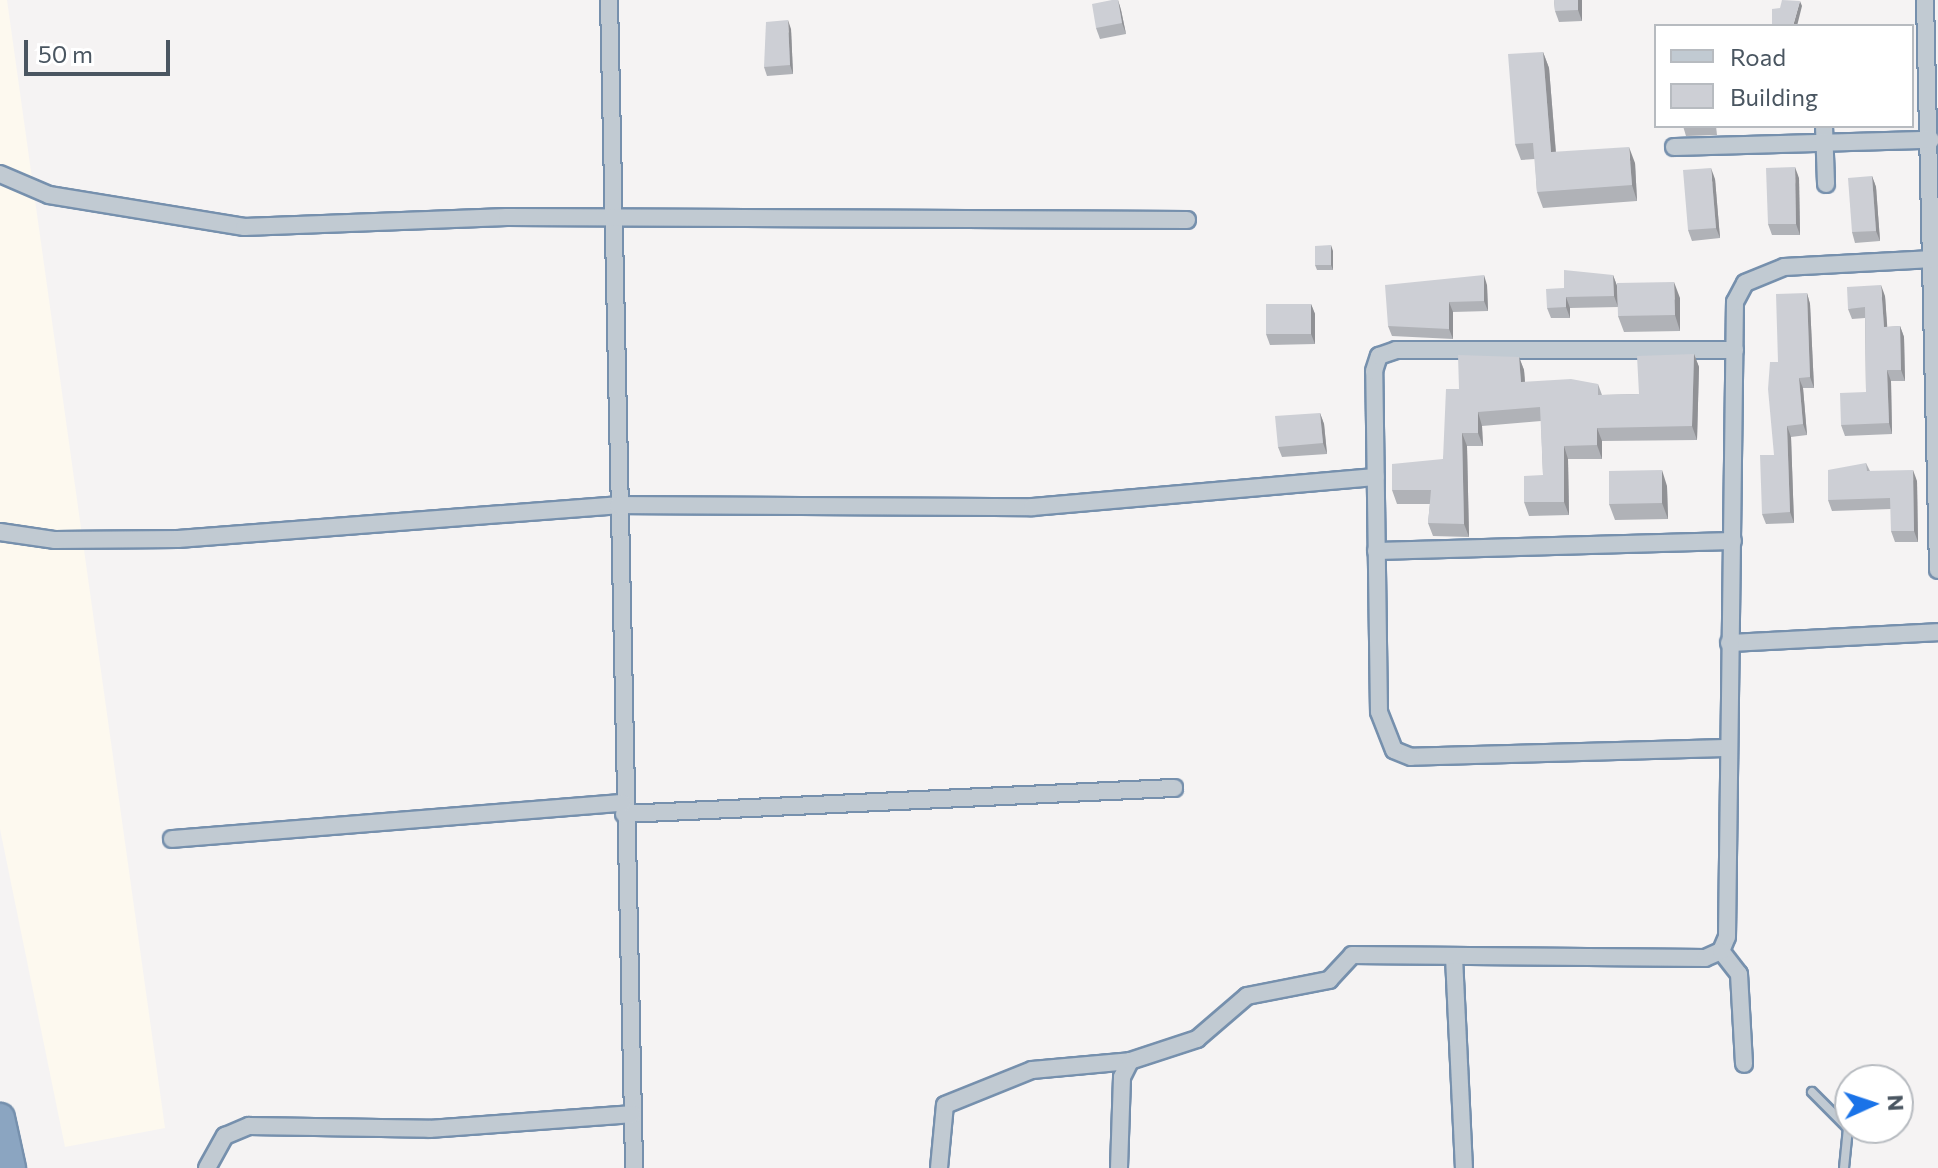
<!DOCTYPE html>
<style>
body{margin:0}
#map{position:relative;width:1938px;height:1168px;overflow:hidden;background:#f5f3f3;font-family:Commissioner,sans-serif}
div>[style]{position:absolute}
.commercial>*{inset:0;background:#fdf9ef}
.roads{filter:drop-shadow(2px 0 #7690ad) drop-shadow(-2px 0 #7690ad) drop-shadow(0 2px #7690ad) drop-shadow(0 -2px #7690ad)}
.lane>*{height:8px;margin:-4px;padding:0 4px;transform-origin:4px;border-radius:4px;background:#c1cad2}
.street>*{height:16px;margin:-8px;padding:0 8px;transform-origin:8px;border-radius:8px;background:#c1cad2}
.highway>*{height:28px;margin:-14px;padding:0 14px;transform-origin:14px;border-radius:14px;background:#8ba5c1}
.wall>*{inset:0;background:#b0b2b7}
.shaded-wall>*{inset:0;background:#909195}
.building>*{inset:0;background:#cdcfd5}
span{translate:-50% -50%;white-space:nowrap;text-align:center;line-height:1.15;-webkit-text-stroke:8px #fff;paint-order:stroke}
.legend{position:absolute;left:1654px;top:24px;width:260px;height:104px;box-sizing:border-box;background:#fff;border:2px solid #b7bbc0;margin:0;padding:10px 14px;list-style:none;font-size:24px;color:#4a5661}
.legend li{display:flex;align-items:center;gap:16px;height:40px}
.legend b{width:40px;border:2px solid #b7bbc0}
.north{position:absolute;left:1834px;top:1064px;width:80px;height:80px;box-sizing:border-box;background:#fff;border:2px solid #b7bbc0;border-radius:50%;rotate:87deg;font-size:22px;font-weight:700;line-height:32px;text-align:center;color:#4a5661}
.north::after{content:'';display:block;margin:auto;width:28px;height:36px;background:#1a73e8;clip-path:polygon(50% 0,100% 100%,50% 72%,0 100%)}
.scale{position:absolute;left:24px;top:40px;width:146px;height:36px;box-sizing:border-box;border:4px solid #4a5661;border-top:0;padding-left:10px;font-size:24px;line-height:28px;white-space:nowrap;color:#4a5661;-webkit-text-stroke:6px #fff;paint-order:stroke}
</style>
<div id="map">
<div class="commercial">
<div style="clip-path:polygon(0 0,7px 0,165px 1128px,65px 1147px,0 829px)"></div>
</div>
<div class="roads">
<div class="lane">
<div style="left:1812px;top:1092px;width:51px;rotate:45deg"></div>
<div style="left:1848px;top:1128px;width:40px;rotate:95.7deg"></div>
</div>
<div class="street">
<div style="left:609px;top:0;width:1168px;rotate:88.77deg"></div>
<div style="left:1925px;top:0;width:570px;rotate:88.69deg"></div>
<div style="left:1824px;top:126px;width:58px;rotate:88deg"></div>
<div style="left:1674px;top:147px;width:257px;rotate:-1.6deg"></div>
<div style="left:0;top:174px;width:53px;rotate:23.2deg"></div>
<div style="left:49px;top:195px;width:198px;rotate:9.3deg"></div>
<div style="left:244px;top:227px;width:263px;rotate:-2.2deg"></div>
<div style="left:507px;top:217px;width:680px;rotate:0.25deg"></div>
<div style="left:0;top:532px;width:56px;rotate:8.3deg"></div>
<div style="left:55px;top:540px;width:123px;rotate:-0.5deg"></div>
<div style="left:178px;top:539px;width:441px;rotate:-4.4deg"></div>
<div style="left:618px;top:505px;width:414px;rotate:0.3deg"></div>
<div style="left:1032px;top:507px;width:345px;rotate:-5deg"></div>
<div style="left:1376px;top:551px;width:357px;rotate:-1.6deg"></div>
<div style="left:1729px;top:643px;width:209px;rotate:-3deg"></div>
<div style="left:1725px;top:748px;width:314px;rotate:178.4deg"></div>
<div style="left:1411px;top:757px;width:18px;rotate:-158deg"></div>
<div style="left:1394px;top:750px;width:41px;rotate:-111.5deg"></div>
<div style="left:1379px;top:712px;width:341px;rotate:-90.8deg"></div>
<div style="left:1374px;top:371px;width:16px;rotate:-72deg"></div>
<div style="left:1379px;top:356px;width:18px;rotate:-19deg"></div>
<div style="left:1396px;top:350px;width:339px"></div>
<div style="left:624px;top:814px;width:551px;rotate:-2.71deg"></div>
<div style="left:172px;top:839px;width:452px;rotate:-4.6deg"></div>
<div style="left:1721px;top:951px;width:29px;rotate:52deg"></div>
<div style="left:1739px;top:974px;width:90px;rotate:86.8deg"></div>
<div style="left:1454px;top:957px;width:211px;rotate:87.3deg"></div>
<div style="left:207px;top:1168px;width:37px;rotate:-61deg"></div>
<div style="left:225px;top:1136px;width:26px;rotate:-23deg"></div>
<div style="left:249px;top:1126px;width:181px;rotate:0.9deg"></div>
<div style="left:430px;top:1129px;width:203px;rotate:-4.2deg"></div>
<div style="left:939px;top:1168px;width:63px;rotate:-84.6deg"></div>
<div style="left:945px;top:1105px;width:94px;rotate:-21.9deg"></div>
<div style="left:1032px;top:1070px;width:98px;rotate:-5.2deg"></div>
<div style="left:1119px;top:1168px;width:91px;rotate:-88.1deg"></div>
<div style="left:1122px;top:1077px;width:18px;rotate:-63deg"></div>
<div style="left:1130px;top:1061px;width:71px;rotate:-18.2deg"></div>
<div style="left:1197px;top:1039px;width:66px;rotate:-40.7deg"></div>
<div style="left:1247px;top:996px;width:84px;rotate:-11deg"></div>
<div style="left:1329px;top:980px;width:34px;rotate:-47deg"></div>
<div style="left:1352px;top:955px;width:353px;rotate:0.5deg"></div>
<div style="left:1705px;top:958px;width:17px;rotate:-24deg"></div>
<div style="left:1721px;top:951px;width:15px;rotate:-67deg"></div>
<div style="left:1727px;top:937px;width:635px;rotate:-89.28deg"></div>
<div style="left:1735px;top:302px;width:21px;rotate:-62deg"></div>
<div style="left:1745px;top:283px;width:42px;rotate:-22.3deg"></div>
<div style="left:1784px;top:267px;width:149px;rotate:-3.1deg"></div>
</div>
<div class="highway">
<div style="left:0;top:1118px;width:51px;rotate:77.6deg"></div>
</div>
</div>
<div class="wall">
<div style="clip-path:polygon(1118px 0,1121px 10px,1126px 34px,1100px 39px,1096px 28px)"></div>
<div style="clip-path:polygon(1554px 0,1582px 0,1582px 21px,1559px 22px,1555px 11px)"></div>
<div style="clip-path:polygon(791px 29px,793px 74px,767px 76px,764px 67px)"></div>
<div style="clip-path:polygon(1543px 52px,1549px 68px,1556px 152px,1635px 163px,1637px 201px,1543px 208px,1537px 192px,1535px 159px,1521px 160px,1515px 144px)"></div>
<div style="clip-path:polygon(1683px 126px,1716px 126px,1717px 135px,1686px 136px)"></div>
<div style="clip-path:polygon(1872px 176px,1876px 187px,1880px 241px,1855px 243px,1852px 232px)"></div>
<div style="clip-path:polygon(1799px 178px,1800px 235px,1772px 235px,1768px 224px)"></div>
<div style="clip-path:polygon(1715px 179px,1720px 238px,1692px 241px,1688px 230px)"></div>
<div style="clip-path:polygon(1333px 251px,1333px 270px,1317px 270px,1315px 265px)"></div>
<div style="clip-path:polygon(1613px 275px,1617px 286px,1618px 307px,1570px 308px,1570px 318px,1551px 318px,1547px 308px,1564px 288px)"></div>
<div style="clip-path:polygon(1487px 285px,1488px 311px,1453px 312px,1453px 339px,1392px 336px,1388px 326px)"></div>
<div style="clip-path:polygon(1807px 293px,1810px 304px,1814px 388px,1803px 388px,1807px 435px,1791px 437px,1794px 523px,1766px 524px,1762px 514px,1774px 455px,1778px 362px)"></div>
<div style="clip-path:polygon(1885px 296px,1887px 327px,1900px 326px,1904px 337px,1905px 381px,1891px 381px,1892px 434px,1845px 436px,1841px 425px,1866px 392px,1865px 318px,1852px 319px,1848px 309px)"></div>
<div style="clip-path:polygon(1680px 298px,1680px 331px,1624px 332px,1618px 316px)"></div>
<div style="clip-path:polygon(1311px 304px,1315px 314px,1315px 344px,1270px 345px,1266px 334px)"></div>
<div style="clip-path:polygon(1694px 354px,1699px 367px,1697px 440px,1602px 441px,1602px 459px,1568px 459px,1569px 515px,1529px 516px,1524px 502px,1543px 475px,1541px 421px,1482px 426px,1483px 446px,1467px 446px,1469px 537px,1433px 536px,1428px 523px,1430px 504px,1397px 504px,1392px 490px,1443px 459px,1459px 389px,1519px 357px,1524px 370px,1525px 382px,1598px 384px,1602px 395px,1639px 394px)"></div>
<div style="clip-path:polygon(1320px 413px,1324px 424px,1327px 454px,1282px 457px,1278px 447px)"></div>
<div style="clip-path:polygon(1866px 463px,1870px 471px,1917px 481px,1918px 542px,1895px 542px,1891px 531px,1891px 509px,1832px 511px,1828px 500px)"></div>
<div style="clip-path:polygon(1667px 486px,1668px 519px,1615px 520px,1609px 504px)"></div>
</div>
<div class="shaded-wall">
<div style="clip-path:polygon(1118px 0,1121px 10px,1126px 34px,1122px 23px)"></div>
<div style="clip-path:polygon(1578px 0,1582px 0,1582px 21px,1578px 10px)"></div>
<div style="clip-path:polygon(1800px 1px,1802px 6px,1797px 26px,1793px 26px)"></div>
<div style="clip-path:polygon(788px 20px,791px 29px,793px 74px,790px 65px)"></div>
<div style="clip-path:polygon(1543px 52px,1549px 68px,1557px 168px,1551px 152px)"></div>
<div style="clip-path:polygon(1629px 147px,1635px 163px,1637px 201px,1632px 185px)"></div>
<div style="clip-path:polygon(1795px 167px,1799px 178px,1800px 235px,1796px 224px)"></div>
<div style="clip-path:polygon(1711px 168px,1715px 179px,1720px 238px,1716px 228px)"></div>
<div style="clip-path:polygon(1872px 176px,1876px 187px,1880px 241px,1876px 231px)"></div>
<div style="clip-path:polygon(1331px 245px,1333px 251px,1333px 270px,1331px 265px)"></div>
<div style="clip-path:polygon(1484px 275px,1487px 285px,1488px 311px,1484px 301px)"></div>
<div style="clip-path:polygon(1613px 275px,1617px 286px,1618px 307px,1614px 296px)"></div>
<div style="clip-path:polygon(1674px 282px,1680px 298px,1680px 331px,1675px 315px)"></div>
<div style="clip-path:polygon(1881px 285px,1885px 296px,1888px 337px,1884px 327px)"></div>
<div style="clip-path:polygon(1807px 293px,1810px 304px,1814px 388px,1810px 377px)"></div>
<div style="clip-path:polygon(1566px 297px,1570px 308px,1570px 318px,1566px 307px)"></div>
<div style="clip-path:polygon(1449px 302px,1453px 312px,1453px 339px,1449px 329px)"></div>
<div style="clip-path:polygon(1311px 304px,1315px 314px,1315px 344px,1311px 334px)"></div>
<div style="clip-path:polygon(1900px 326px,1904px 337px,1905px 381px,1901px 370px)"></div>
<div style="clip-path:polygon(1694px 354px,1699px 367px,1697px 440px,1692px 426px)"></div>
<div style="clip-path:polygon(1519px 357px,1524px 370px,1526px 396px,1521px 382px)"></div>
<div style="clip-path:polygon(1887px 370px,1891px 381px,1892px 434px,1889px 423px)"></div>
<div style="clip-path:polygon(1799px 378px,1803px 388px,1807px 435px,1803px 424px)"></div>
<div style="clip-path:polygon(1478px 412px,1482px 426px,1483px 446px,1478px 433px)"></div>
<div style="clip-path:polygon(1320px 413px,1324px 424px,1327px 454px,1323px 443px)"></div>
<div style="clip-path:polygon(1787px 426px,1791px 437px,1794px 523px,1790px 512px)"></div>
<div style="clip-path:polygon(1597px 428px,1602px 441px,1602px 459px,1597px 445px)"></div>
<div style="clip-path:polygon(1462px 433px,1467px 446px,1469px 537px,1464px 524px)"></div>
<div style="clip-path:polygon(1564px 446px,1568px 459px,1569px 515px,1564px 502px)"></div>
<div style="clip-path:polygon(1662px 470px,1667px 486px,1668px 519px,1662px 503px)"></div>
<div style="clip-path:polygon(1913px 470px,1917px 481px,1918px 542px,1914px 531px)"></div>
</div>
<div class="building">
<div style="clip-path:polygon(1112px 0,1118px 0,1122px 23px,1096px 28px,1092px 4px)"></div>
<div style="clip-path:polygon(1554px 0,1578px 0,1578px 10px,1555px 11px)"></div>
<div style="clip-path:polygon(1782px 0,1800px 1px,1793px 26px,1772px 26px,1772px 9px,1780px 8px)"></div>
<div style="clip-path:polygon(788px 20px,790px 65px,764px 67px,766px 22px)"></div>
<div style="clip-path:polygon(1543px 52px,1551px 152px,1629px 147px,1632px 185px,1537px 192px,1533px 143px,1515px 144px,1508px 54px)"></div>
<div style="clip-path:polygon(1795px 167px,1796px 224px,1768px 224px,1766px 168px)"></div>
<div style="clip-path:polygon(1711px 168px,1716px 228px,1688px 230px,1683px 170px)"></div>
<div style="clip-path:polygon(1872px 176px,1876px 231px,1852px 232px,1848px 178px)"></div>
<div style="clip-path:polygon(1331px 245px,1331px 265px,1315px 265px,1315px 246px)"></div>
<div style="clip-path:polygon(1564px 270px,1613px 275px,1614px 296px,1566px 297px,1566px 307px,1547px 308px,1546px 289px,1564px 288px)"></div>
<div style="clip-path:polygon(1484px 275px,1484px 301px,1449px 302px,1449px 329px,1388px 326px,1385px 285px)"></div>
<div style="clip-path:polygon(1674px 282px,1675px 315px,1618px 316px,1617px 283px)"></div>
<div style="clip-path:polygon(1881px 285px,1884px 327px,1900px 326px,1901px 370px,1887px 370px,1889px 423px,1841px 425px,1840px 393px,1866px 392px,1865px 307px,1848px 309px,1847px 287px)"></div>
<div style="clip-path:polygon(1807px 293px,1810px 377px,1799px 378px,1803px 424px,1787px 426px,1790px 512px,1762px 514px,1760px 455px,1774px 455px,1768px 389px,1770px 362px,1778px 362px,1776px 294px)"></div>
<div style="clip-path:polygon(1266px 304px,1311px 304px,1311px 334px,1266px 334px)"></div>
<div style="clip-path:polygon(1694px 354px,1692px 426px,1597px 428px,1597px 445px,1564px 446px,1564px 502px,1524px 502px,1524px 476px,1543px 475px,1540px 407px,1478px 412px,1478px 433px,1462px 433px,1464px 524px,1428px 523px,1431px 490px,1392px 490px,1392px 464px,1443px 459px,1446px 389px,1459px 389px,1458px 355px,1519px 357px,1521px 382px,1571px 379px,1598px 384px,1598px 395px,1639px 394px,1637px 356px)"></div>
<div style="clip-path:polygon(1320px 413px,1323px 443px,1278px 447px,1275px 416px)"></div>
<div style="clip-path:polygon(1866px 463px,1867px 471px,1913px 470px,1914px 531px,1891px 531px,1890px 498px,1828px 500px,1828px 470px)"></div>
<div style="clip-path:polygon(1662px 470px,1662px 503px,1609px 504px,1609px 471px)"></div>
</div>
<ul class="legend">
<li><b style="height:10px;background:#c1cad2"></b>Road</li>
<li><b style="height:22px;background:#cdcfd5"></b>Building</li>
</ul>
<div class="north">N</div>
<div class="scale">50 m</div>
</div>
